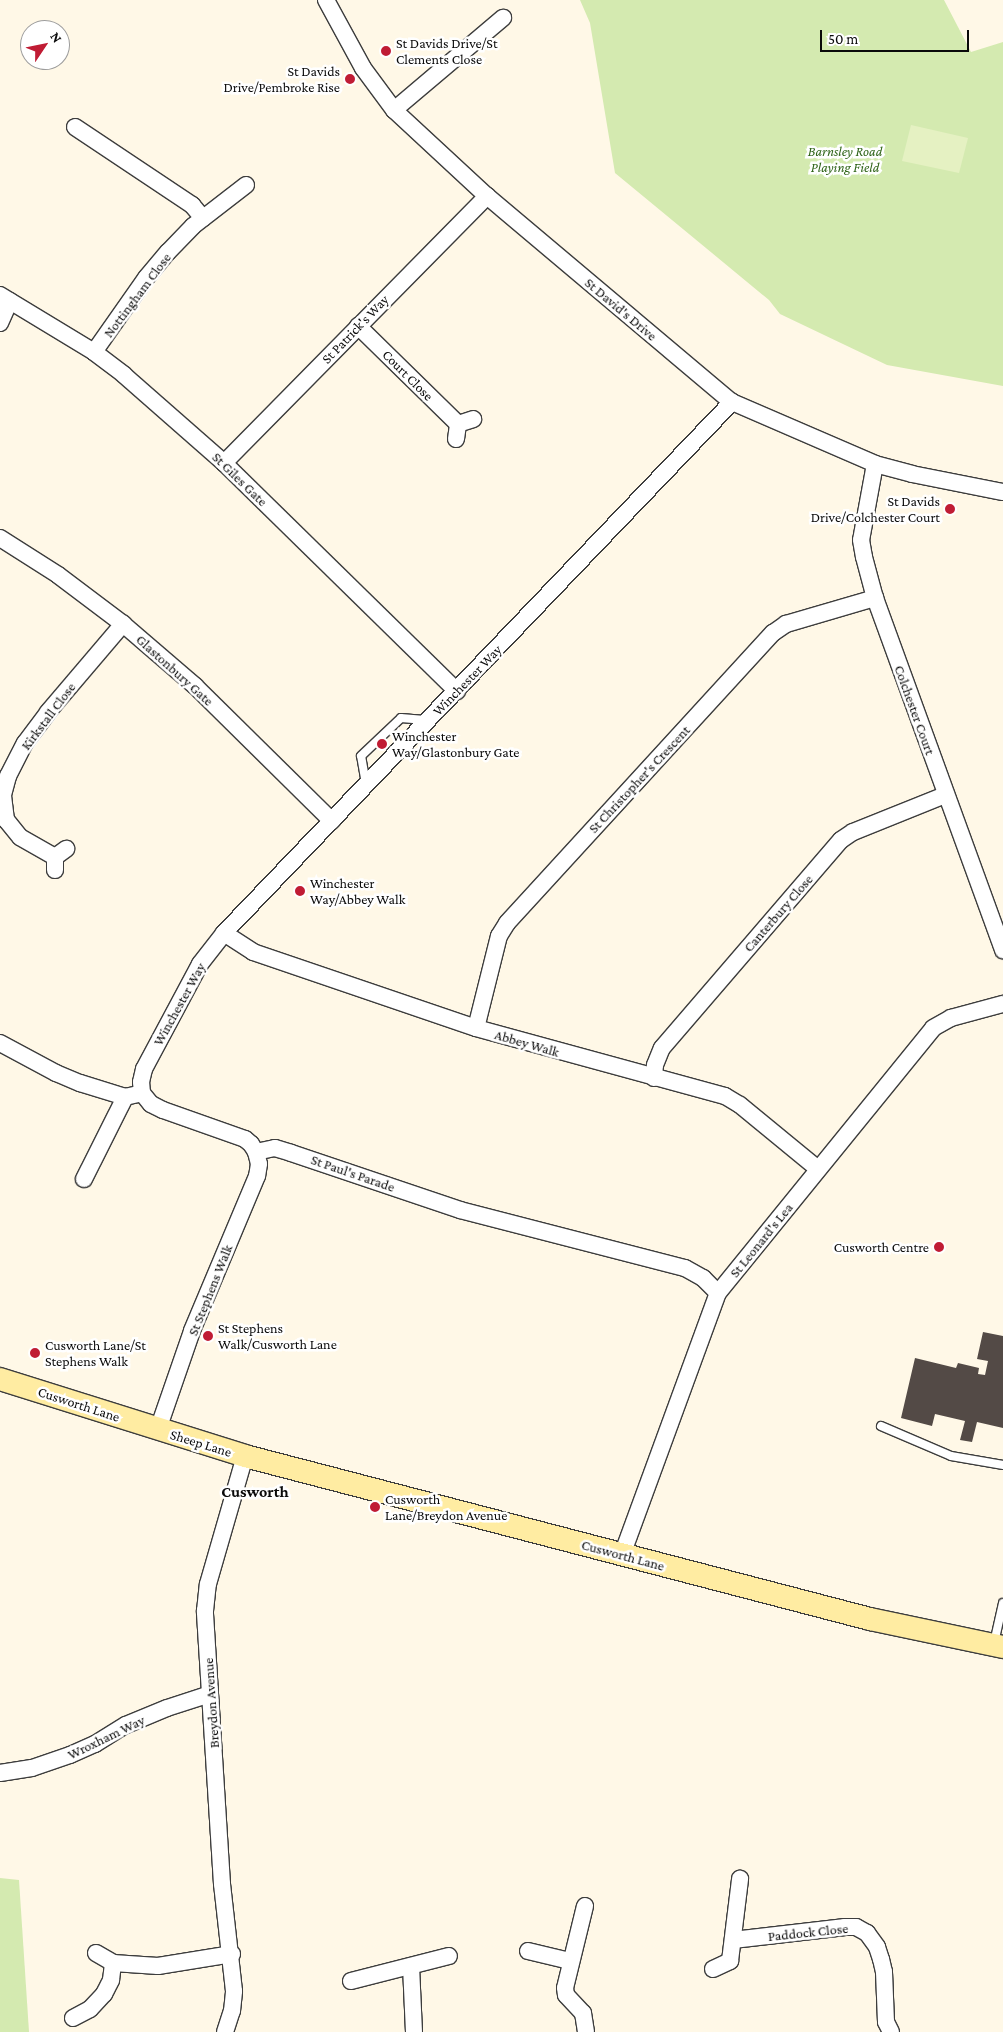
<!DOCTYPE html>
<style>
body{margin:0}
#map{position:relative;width:1003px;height:2032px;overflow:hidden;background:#fff8e7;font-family:"Crimson Pro",serif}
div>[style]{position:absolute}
.green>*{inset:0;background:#d4eab0}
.pitch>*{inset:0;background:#e5f1c2}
.building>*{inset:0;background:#534a46}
.roads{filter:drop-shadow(1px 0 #3d3d3d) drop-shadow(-1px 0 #3d3d3d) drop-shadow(0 1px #3d3d3d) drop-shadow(0 -1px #3d3d3d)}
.lane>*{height:8px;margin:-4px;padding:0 4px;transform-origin:4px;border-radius:4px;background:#fff}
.street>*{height:16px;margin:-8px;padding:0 8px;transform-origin:8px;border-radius:8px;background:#fff}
.secondary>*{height:22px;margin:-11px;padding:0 11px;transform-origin:11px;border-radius:11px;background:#ffeca2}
.dots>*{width:14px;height:14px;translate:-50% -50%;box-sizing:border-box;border:2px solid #fff;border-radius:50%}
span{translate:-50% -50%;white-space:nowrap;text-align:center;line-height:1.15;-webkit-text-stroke:5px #fff;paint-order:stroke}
.poi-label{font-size:14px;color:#0a0a0a}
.left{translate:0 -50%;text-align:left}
.right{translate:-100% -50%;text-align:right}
.park-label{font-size:14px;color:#2f6418;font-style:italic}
.street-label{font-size:14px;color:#0a0a0a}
.quarter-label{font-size:16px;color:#0a0a0a;font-weight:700}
.north{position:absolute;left:20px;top:20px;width:50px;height:50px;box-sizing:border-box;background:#fff;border:1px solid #9d9d9d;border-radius:50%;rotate:56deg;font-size:14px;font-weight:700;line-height:20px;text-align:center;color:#0a0a0a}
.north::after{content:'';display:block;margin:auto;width:18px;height:22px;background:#c01c34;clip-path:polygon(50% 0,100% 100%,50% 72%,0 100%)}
.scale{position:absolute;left:820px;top:30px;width:149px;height:22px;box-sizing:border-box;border:2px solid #0a0a0a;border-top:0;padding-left:6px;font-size:15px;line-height:18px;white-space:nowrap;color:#0a0a0a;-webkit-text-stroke:4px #fff;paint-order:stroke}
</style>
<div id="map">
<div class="green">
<div style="clip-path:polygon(580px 0,944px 0,971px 52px,1003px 42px,1003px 386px,887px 365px,780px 314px,769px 300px,615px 173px,590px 23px)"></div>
<div style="clip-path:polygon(0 1878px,19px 1880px,29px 2032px,0 2032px)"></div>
</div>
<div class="pitch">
<div style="clip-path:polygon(911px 125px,968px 138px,959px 173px,902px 161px)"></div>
</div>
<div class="building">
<div style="clip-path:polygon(983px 1332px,1003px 1336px,1003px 1428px,977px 1422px,972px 1442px,960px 1440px,965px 1421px,935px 1414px,932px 1426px,901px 1418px,915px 1358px,956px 1368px,958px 1363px,979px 1368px,978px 1374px,985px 1375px,988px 1361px,977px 1359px)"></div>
</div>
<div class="roads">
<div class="lane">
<div style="left:366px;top:784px;width:28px;rotate:-100deg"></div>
<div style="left:361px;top:756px;width:55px;rotate:-43.5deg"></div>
<div style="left:401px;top:718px;width:24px;rotate:5deg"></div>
<div style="left:881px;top:1426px;width:76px;rotate:23.2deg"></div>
<div style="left:951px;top:1456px;width:53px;rotate:9.8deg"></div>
<div style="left:994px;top:1643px;width:41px;rotate:-77.3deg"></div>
</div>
<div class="street">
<div style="left:326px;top:0;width:77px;rotate:61.4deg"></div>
<div style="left:363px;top:68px;width:52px;rotate:53.6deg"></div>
<div style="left:394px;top:110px;width:127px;rotate:42.8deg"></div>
<div style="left:487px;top:196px;width:320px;rotate:40.1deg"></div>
<div style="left:732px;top:402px;width:156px;rotate:23.4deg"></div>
<div style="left:875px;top:464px;width:38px;rotate:15deg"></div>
<div style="left:912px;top:474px;width:93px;rotate:11.2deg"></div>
<div style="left:394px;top:110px;width:143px;rotate:-40.2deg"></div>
<div style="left:75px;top:127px;width:141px;rotate:33.7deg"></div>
<div style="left:192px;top:205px;width:17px;rotate:50deg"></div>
<div style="left:0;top:295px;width:110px;rotate:31.2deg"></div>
<div style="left:94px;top:352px;width:38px;rotate:37deg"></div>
<div style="left:124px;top:375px;width:133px;rotate:41.3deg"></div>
<div style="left:224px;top:463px;width:326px;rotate:44.4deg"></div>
<div style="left:0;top:323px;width:24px;rotate:-66deg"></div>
<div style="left:358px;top:326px;width:140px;rotate:44.4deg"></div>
<div style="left:94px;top:352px;width:90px;rotate:-54.9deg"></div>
<div style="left:146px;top:278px;width:34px;rotate:-50deg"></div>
<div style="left:168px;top:252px;width:36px;rotate:-46deg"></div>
<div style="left:193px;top:226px;width:67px;rotate:-37.7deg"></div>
<div style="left:456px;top:439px;width:15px;rotate:-82deg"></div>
<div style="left:458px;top:424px;width:16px;rotate:-18deg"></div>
<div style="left:224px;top:463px;width:375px;rotate:-45.4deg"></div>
<div style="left:875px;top:464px;width:77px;rotate:100.4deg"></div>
<div style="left:861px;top:540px;width:17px;rotate:80deg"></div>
<div style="left:864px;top:557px;width:42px;rotate:75deg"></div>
<div style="left:875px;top:598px;width:375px;rotate:70deg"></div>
<div style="left:0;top:538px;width:69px;rotate:32.5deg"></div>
<div style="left:58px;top:575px;width:81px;rotate:37deg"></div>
<div style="left:123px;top:624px;width:95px;rotate:40.7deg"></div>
<div style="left:195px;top:686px;width:192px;rotate:44.6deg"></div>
<div style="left:55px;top:857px;width:40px;rotate:-150.3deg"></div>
<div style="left:20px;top:837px;width:22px;rotate:-129deg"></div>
<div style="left:6px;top:820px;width:25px;rotate:-97deg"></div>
<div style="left:3px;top:795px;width:20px;rotate:-75deg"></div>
<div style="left:8px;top:776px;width:37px;rotate:-63deg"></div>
<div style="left:25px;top:743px;width:39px;rotate:-53deg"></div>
<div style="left:48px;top:712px;width:116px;rotate:-49.6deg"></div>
<div style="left:55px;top:870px;width:13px;rotate:-90deg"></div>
<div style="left:55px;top:857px;width:14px;rotate:-36deg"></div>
<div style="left:224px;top:933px;width:35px;rotate:33deg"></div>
<div style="left:253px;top:952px;width:236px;rotate:18.8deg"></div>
<div style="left:476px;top:1028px;width:258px;rotate:15.3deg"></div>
<div style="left:725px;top:1096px;width:17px;rotate:31deg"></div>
<div style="left:740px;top:1105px;width:101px;rotate:39.4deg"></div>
<div style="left:476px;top:1028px;width:95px;rotate:-76deg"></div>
<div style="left:499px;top:936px;width:15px;rotate:-58deg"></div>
<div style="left:507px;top:923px;width:394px;rotate:-47.5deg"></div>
<div style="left:773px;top:633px;width:16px;rotate:-35deg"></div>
<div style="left:786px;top:624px;width:93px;rotate:-16.3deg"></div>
<div style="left:0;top:1043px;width:64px;rotate:28.2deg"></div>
<div style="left:56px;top:1073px;width:26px;rotate:23deg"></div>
<div style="left:80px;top:1083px;width:47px;rotate:17.3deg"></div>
<div style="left:125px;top:1097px;width:17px;rotate:-13deg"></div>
<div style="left:654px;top:1078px;width:13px;rotate:-86deg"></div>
<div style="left:655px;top:1065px;width:18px;rotate:-68deg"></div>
<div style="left:662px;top:1048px;width:274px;rotate:-49.3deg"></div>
<div style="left:841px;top:840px;width:14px;rotate:-34deg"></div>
<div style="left:853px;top:832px;width:99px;rotate:-21.9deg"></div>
<div style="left:142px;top:1093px;width:11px;rotate:-95deg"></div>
<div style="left:141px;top:1082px;width:13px;rotate:-77deg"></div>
<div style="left:144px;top:1069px;width:119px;rotate:-61.9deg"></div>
<div style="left:200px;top:964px;width:39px;rotate:-52deg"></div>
<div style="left:224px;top:933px;width:735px;rotate:-46.27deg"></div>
<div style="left:142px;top:1093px;width:14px;rotate:51deg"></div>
<div style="left:151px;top:1104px;width:13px;rotate:27deg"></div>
<div style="left:163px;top:1110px;width:87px;rotate:19.5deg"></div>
<div style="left:245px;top:1139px;width:8px;rotate:40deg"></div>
<div style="left:251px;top:1144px;width:9px;rotate:58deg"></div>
<div style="left:256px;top:1152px;width:12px;rotate:76deg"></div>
<div style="left:259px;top:1164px;width:12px;rotate:99deg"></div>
<div style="left:257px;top:1176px;width:168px;rotate:112.8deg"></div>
<div style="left:192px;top:1331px;width:104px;rotate:109.1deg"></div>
<div style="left:256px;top:1152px;width:19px;rotate:-12deg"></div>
<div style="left:275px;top:1148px;width:17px;rotate:17deg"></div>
<div style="left:291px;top:1153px;width:178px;rotate:18.6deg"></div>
<div style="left:460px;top:1210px;width:232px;rotate:14.5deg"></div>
<div style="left:685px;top:1268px;width:21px;rotate:29deg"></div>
<div style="left:703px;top:1278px;width:21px;rotate:45deg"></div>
<div style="left:84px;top:1179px;width:92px;rotate:-63.4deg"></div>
<div style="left:622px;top:1555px;width:279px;rotate:-69.9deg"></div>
<div style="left:718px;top:1293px;width:341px;rotate:-50.9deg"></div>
<div style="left:933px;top:1028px;width:21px;rotate:-29deg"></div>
<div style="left:951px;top:1018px;width:54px;rotate:-15.1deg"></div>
<div style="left:0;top:1773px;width:32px;rotate:-9deg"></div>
<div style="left:32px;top:1768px;width:40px;rotate:-18.9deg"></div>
<div style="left:70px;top:1755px;width:27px;rotate:-24deg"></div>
<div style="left:95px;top:1744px;width:36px;rotate:-32deg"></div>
<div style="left:126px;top:1725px;width:44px;rotate:-22.5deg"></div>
<div style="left:167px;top:1708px;width:45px;rotate:-18deg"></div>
<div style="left:585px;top:1906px;width:84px;rotate:103.7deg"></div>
<div style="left:565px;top:1988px;width:7px;rotate:82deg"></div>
<div style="left:566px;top:1995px;width:25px;rotate:47deg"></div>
<div style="left:583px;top:2013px;width:19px;rotate:81deg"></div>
<div style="left:733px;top:1940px;width:113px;rotate:-6.6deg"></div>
<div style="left:845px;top:1927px;width:11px"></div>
<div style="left:856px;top:1927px;width:13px;rotate:29deg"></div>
<div style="left:867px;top:1933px;width:17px;rotate:54deg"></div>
<div style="left:877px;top:1947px;width:13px;rotate:72deg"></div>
<div style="left:881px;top:1959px;width:13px;rotate:77deg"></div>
<div style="left:884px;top:1972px;width:50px;rotate:87.7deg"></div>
<div style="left:886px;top:2022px;width:11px;rotate:63deg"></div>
<div style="left:528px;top:1951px;width:43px;rotate:13.4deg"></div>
<div style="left:96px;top:1953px;width:20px;rotate:30deg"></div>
<div style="left:113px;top:1963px;width:45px;rotate:3.8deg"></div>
<div style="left:158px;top:1966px;width:75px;rotate:-9.2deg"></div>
<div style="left:411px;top:1966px;width:66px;rotate:87.4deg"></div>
<div style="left:713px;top:1969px;width:19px;rotate:-25deg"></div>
<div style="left:730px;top:1961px;width:83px;rotate:-83deg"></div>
<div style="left:351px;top:1981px;width:101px;rotate:-14.3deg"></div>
<div style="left:73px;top:2018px;width:19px;rotate:-28deg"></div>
<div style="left:90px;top:2009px;width:21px;rotate:-47deg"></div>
<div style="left:104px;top:1994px;width:16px;rotate:-63deg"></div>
<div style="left:111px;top:1980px;width:17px;rotate:-83deg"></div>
<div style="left:225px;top:2032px;width:22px;rotate:-72deg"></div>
<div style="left:232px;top:2011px;width:20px;rotate:-84deg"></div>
<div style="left:234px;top:1991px;width:108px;rotate:-96.4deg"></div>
<div style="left:222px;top:1884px;width:274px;rotate:-93.6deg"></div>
<div style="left:205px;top:1611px;width:27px;rotate:-84deg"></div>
<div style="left:208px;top:1584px;width:133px;rotate:-73.9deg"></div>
</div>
<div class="secondary">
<div style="left:0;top:1379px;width:257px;rotate:17.4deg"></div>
<div style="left:245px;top:1456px;width:646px;rotate:14.62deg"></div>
<div style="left:870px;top:1619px;width:136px;rotate:11.9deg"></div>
</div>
</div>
<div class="dots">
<div style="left:386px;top:51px;background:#c01c34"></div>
<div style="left:350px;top:79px;background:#c01c34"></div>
<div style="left:950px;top:509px;background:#c01c34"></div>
<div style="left:382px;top:744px;background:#c01c34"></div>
<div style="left:300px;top:891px;background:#c01c34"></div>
<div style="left:939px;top:1247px;background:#c01c34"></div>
<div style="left:208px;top:1336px;background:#c01c34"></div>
<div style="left:35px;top:1353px;background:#c01c34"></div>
<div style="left:375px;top:1507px;background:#c01c34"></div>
</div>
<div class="poi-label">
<span class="left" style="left:396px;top:51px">St Davids Drive/St<br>Clements Close</span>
<span class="right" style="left:340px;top:79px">St Davids<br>Drive/Pembroke Rise</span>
<span class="right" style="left:940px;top:509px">St Davids<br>Drive/Colchester Court</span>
<span class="left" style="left:392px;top:744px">Winchester<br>Way/Glastonbury Gate</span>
<span class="left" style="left:310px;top:891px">Winchester<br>Way/Abbey Walk</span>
<span class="right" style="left:929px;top:1247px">Cusworth Centre</span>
<span class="left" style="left:218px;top:1336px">St Stephens<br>Walk/Cusworth Lane</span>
<span class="left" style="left:45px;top:1353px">Cusworth Lane/St<br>Stephens Walk</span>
<span class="left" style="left:385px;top:1507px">Cusworth<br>Lane/Breydon Avenue</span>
</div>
<div class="park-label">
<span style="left:845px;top:159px">Barnsley Road<br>Playing Field</span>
</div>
<div class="street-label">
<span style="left:137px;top:295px;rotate:-53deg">Nottingham Close</span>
<span style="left:621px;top:309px;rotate:40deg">St David's Drive</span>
<span style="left:355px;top:329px;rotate:-46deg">St Patrick's Way</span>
<span style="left:408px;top:375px;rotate:45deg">Court Close</span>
<span style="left:240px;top:479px;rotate:44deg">St Giles Gate</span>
<span style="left:175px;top:670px;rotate:42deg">Glastonbury Gate</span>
<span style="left:467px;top:680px;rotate:-46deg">Winchester Way</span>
<span style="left:915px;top:710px;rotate:70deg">Colchester Court</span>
<span style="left:48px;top:716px;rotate:-53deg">Kirkstall Close</span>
<span style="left:639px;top:779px;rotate:-47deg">St Christopher's Crescent</span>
<span style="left:778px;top:913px;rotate:-49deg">Canterbury Close</span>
<span style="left:179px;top:1004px;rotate:-61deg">Winchester Way</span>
<span style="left:527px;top:1043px;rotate:16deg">Abbey Walk</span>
<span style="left:353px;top:1173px;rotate:19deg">St Paul's Parade</span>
<span style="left:761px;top:1240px;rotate:-51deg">St Leonard's Lea</span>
<span style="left:210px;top:1290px;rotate:-68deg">St Stephens Walk</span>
<span style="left:79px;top:1404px;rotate:18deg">Cusworth Lane</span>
<span style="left:201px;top:1443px;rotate:17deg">Sheep Lane</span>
<span style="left:623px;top:1555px;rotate:15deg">Cusworth Lane</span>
<span style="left:211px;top:1703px;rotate:-94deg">Breydon Avenue</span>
<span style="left:106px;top:1737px;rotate:-26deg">Wroxham Way</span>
<span style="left:808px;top:1932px;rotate:-6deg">Paddock Close</span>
</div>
<div class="quarter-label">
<span style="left:255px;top:1492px">Cusworth</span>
</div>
<div class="north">N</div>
<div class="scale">50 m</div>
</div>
